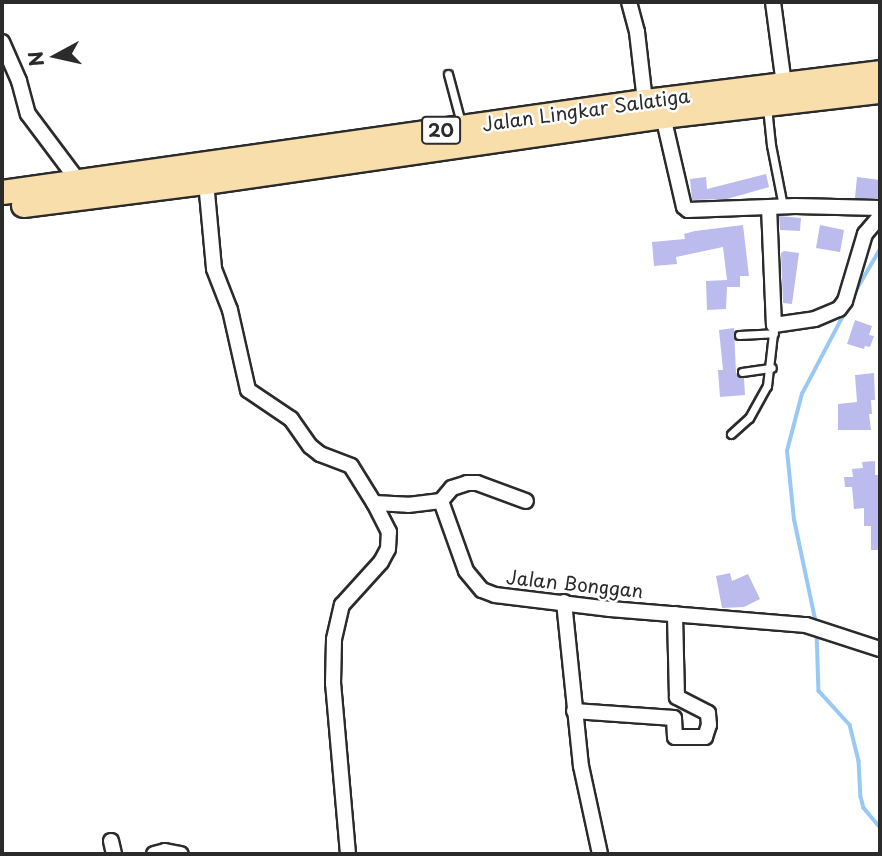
<!DOCTYPE html>
<style>
body{margin:0}
#map{position:relative;width:882px;height:856px;overflow:hidden;background:#fff;font-family:"Playpen Sans",sans-serif}
div>[style]{position:absolute}
.stream>*{height:3.5px;margin:-1.75px;padding:0 1.75px;transform-origin:1.75px;border-radius:1.75px;background:#9ac8f5}
.building>*{inset:0;background:#bbbbed}
.roads{filter:drop-shadow(2px 0 #2b2b2b) drop-shadow(-2px 0 #2b2b2b) drop-shadow(0 2px #2b2b2b) drop-shadow(0 -2px #2b2b2b)}
.service>*{height:7px;margin:-3.5px;padding:0 3.5px;transform-origin:3.5px;border-radius:3.5px;background:#fff}
.minor>*{height:14px;margin:-7px;padding:0 7px;transform-origin:7px;border-radius:7px;background:#fff}
.trunk>*{height:23px;margin:-11.5px;padding:0 11.5px;transform-origin:11.5px;border-radius:11.5px;background:#f8deab}
span{translate:-50% -50%;white-space:nowrap;text-align:center;line-height:1.15;-webkit-text-stroke:5px #fff;paint-order:stroke}
.shield-label span{padding:2px 5px;background:#fff;border:2px solid;border-radius:5px;-webkit-text-stroke-width:0}
.shield-label{font-size:18px;color:#2b2b2b;font-weight:700}
.street-label{font-size:19px;color:#2b2b2b}
.frame{position:absolute;inset:0;border:4px solid #2b2b2b;pointer-events:none}
.north{position:absolute;left:21px;top:21px;width:70px;height:70px;-webkit-text-stroke:5px #fff;paint-order:stroke;rotate:262deg;font-size:19px;font-weight:700;line-height:28px;text-align:center;color:#2b2b2b}
.north::after{content:'';display:block;margin:auto;width:24px;height:32px;background:#2b2b2b;clip-path:polygon(50% 0,100% 100%,50% 72%,0 100%)}
</style>
<div id="map">
<div class="stream">
<div style="left:853px;top:296px;width:54px;rotate:-60.1deg"></div>
<div style="left:816px;top:624px;width:106px;rotate:-101.9deg"></div>
<div style="left:794px;top:520px;width:69px;rotate:-95.8deg"></div>
<div style="left:787px;top:451px;width:59px;rotate:-75.3deg"></div>
<div style="left:802px;top:394px;width:93px;rotate:-62.3deg"></div>
<div style="left:817px;top:632px;width:59px;rotate:88.1deg"></div>
<div style="left:819px;top:691px;width:46px;rotate:47.6deg"></div>
<div style="left:850px;top:725px;width:37px;rotate:76deg"></div>
<div style="left:859px;top:761px;width:36px;rotate:87deg"></div>
<div style="left:861px;top:797px;width:11px;rotate:75deg"></div>
<div style="left:864px;top:808px;width:25px;rotate:50deg"></div>
</div>
<div class="building">
<div style="clip-path:polygon(766px 174px,769px 187px,727px 199px,692px 200px,690px 179px,706px 177px,707px 189px)"></div>
<div style="clip-path:polygon(857px 177px,880px 180px,880px 198px,855px 198px)"></div>
<div style="clip-path:polygon(779px 216px,801px 218px,800px 231px,780px 230px)"></div>
<div style="clip-path:polygon(743px 225px,749px 276px,740px 276px,740px 287px,727px 287px,726px 309px,707px 310px,706px 281px,727px 280px,723px 247px,676px 257px,677px 264px,654px 266px,652px 242px,685px 239px,684px 234px,695px 231px)"></div>
<div style="clip-path:polygon(820px 225px,844px 230px,840px 252px,816px 248px)"></div>
<div style="clip-path:polygon(784px 251px,799px 253px,792px 304px,783px 303px,781px 253px)"></div>
<div style="clip-path:polygon(855px 320px,872px 326px,869px 335px,874px 336px,870px 347px,865px 346px,864px 349px,847px 344px)"></div>
<div style="clip-path:polygon(734px 328px,736px 373px,744px 378px,745px 395px,720px 397px,718px 370px,723px 370px,719px 330px)"></div>
<div style="clip-path:polygon(874px 373px,875px 400px,871px 400px,872px 414px,869px 414px,871px 430px,838px 430px,838px 404px,857px 402px,855px 375px)"></div>
<div style="clip-path:polygon(875px 461px,875px 475px,880px 475px,880px 550px,871px 550px,871px 526px,864px 526px,864px 508px,854px 509px,852px 487px,845px 487px,844px 477px,853px 477px,852px 469px,863px 468px,862px 462px)"></div>
<div style="clip-path:polygon(730px 573px,732px 581px,748px 574px,760px 599px,744px 607px,722px 608px,716px 576px)"></div>
</div>
<div class="roads">
<div class="service">
<div style="left:448px;top:74px;width:51px;rotate:75.1deg"></div>
<div style="left:767px;top:107px;width:38px;rotate:84deg"></div>
<div style="left:771px;top:145px;width:62px;rotate:78.9deg"></div>
<div style="left:739px;top:335px;width:35px;rotate:-3deg"></div>
<div style="left:742px;top:372px;width:30px;rotate:-8deg"></div>
<div style="left:731px;top:434px;width:24px;rotate:-42deg"></div>
<div style="left:749px;top:418px;width:37px;rotate:-61deg"></div>
<div style="left:767px;top:386px;width:61px;rotate:-83.5deg"></div>
</div>
<div class="minor">
<div style="left:629px;top:2px;width:31px;rotate:75deg"></div>
<div style="left:637px;top:32px;width:69px;rotate:83.4deg"></div>
<div style="left:773px;top:2px;width:83px;rotate:82.4deg"></div>
<div style="left:2px;top:42px;width:43px;rotate:66.4deg"></div>
<div style="left:19px;top:81px;width:34px;rotate:75deg"></div>
<div style="left:28px;top:114px;width:85px;rotate:53.1deg"></div>
<div style="left:663px;top:116px;width:93px;rotate:77deg"></div>
<div style="left:684px;top:207px;width:5px;rotate:37deg"></div>
<div style="left:688px;top:210px;width:107px;rotate:-2.1deg"></div>
<div style="left:795px;top:206px;width:85px;rotate:1.3deg"></div>
<div style="left:206px;top:182px;width:87px;rotate:84.7deg"></div>
<div style="left:214px;top:269px;width:44px;rotate:68.7deg"></div>
<div style="left:230px;top:310px;width:82px;rotate:77.3deg"></div>
<div style="left:248px;top:390px;width:52px;rotate:34deg"></div>
<div style="left:291px;top:419px;width:33px;rotate:55deg"></div>
<div style="left:310px;top:446px;width:13px;rotate:39deg"></div>
<div style="left:320px;top:454px;width:33px;rotate:21deg"></div>
<div style="left:351px;top:466px;width:44px;rotate:58.1deg"></div>
<div style="left:374px;top:503px;width:34px;rotate:3deg"></div>
<div style="left:408px;top:505px;width:33px;rotate:-7deg"></div>
<div style="left:441px;top:501px;width:74px;rotate:70.3deg"></div>
<div style="left:466px;top:571px;width:25px;rotate:50deg"></div>
<div style="left:482px;top:590px;width:14px;rotate:21deg"></div>
<div style="left:495px;top:595px;width:116px;rotate:6.9deg"></div>
<div style="left:610px;top:609px;width:197px;rotate:4.7deg"></div>
<div style="left:806px;top:625px;width:78px;rotate:18deg"></div>
<div style="left:769px;top:207px;width:118px;rotate:87.6deg"></div>
<div style="left:774px;top:325px;width:41px;rotate:-8.3deg"></div>
<div style="left:815px;top:319px;width:26px;rotate:-23deg"></div>
<div style="left:839px;top:309px;width:10px;rotate:-53deg"></div>
<div style="left:845px;top:301px;width:70px;rotate:-73.4deg"></div>
<div style="left:865px;top:234px;width:23px;rotate:-50deg"></div>
<div style="left:441px;top:501px;width:17px;rotate:-50deg"></div>
<div style="left:452px;top:488px;width:16px;rotate:-18deg"></div>
<div style="left:467px;top:483px;width:10px"></div>
<div style="left:477px;top:483px;width:52px;rotate:20.2deg"></div>
<div style="left:564px;top:602px;width:165px;rotate:84.1deg"></div>
<div style="left:581px;top:766px;width:90px;rotate:77.8deg"></div>
<div style="left:574px;top:711px;width:100px;rotate:4deg"></div>
<div style="left:674px;top:718px;width:19px;rotate:87deg"></div>
<div style="left:675px;top:737px;width:30px"></div>
<div style="left:705px;top:737px;width:13px;rotate:-72deg"></div>
<div style="left:709px;top:725px;width:12px;rotate:-95deg"></div>
<div style="left:708px;top:713px;width:35px;rotate:-153deg"></div>
<div style="left:677px;top:697px;width:83px;rotate:-91.4deg"></div>
<div style="left:111px;top:841px;width:13px;rotate:77deg"></div>
<div style="left:154px;top:854px;width:11px;rotate:-15deg"></div>
<div style="left:165px;top:851px;width:16px;rotate:11deg"></div>
<div style="left:348px;top:854px;width:171px;rotate:-95deg"></div>
<div style="left:333px;top:684px;width:45px;rotate:-88.7deg"></div>
<div style="left:334px;top:639px;width:35px;rotate:-77deg"></div>
<div style="left:342px;top:605px;width:58px;rotate:-47.8deg"></div>
<div style="left:381px;top:562px;width:15px;rotate:-62deg"></div>
<div style="left:388px;top:549px;width:17px;rotate:-87deg"></div>
<div style="left:389px;top:532px;width:33px;rotate:-117deg"></div>
</div>
<div class="trunk">
<div style="left:2px;top:192px;width:649px;rotate:-8.06deg"></div>
<div style="left:645px;top:101px;width:237px;rotate:-7deg"></div>
<div style="left:23px;top:205px;width:184px;rotate:-7.2deg"></div>
<div style="left:206px;top:182px;width:462px;rotate:-8.2deg"></div>
<div style="left:663px;top:116px;width:218px;rotate:-6.6deg"></div>
</div>
</div>
<div class="shield-label">
<span style="left:441px;top:130px">20</span>
</div>
<div class="street-label">
<span style="left:586px;top:110px;rotate:-8deg">Jalan Lingkar Salatiga</span>
<span style="left:575px;top:584px;rotate:6deg">Jalan Bonggan</span>
</div>
<div class="frame"></div>
<div class="north">N</div>
</div>
